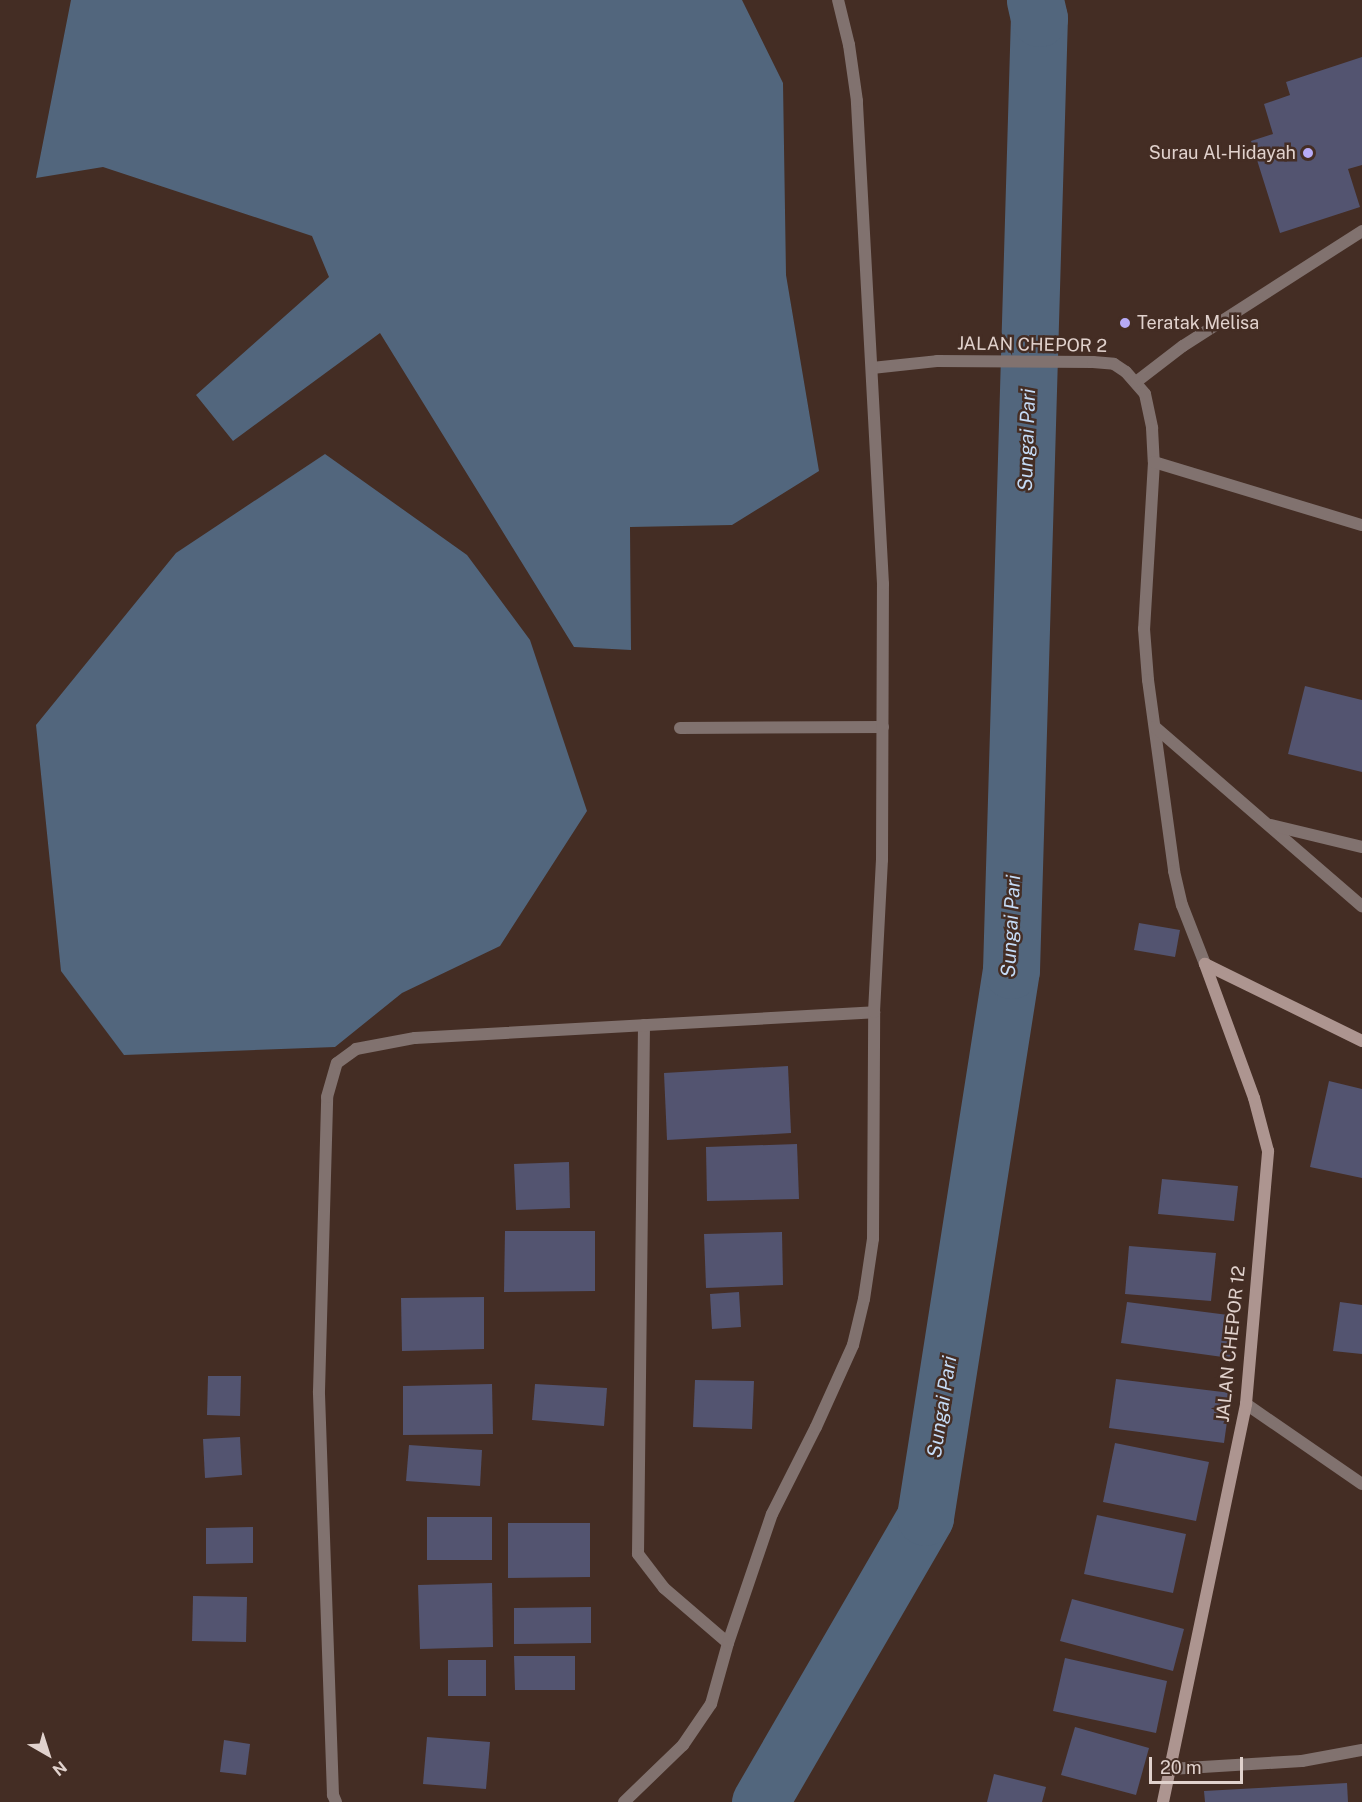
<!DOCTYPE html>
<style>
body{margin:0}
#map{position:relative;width:1362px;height:1802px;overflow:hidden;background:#442d24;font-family:"Public Sans",sans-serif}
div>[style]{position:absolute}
.water>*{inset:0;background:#52667d}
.river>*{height:57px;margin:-28.5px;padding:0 28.5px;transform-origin:28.5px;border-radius:28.5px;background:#52667d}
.building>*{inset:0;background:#535470}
.street>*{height:12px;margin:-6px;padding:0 6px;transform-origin:6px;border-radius:6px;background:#81726f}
.secondary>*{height:12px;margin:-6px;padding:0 6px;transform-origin:6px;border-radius:6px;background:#ad9590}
.dots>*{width:16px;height:16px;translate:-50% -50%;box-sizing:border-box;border:3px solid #442d24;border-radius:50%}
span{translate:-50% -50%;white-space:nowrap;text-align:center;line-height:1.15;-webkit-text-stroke:5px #442d24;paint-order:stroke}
.poi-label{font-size:18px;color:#e1d2cd}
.right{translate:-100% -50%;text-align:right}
.left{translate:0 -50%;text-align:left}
.street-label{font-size:18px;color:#e1d2cd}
.water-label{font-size:20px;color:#c5dbf6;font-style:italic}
.north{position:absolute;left:18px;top:1724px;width:60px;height:60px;-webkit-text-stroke:4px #442d24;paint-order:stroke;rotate:141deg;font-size:16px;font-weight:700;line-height:24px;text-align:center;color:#e1d2cd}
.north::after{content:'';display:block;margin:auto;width:21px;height:27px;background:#e1d2cd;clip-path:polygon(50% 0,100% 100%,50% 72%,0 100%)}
.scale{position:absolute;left:1149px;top:1757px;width:94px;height:27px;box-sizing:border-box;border:3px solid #e1d2cd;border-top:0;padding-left:8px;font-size:18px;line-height:21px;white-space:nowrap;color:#e1d2cd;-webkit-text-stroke:4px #442d24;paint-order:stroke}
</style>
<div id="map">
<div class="water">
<div style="clip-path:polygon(71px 0,742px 0,783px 83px,786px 275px,819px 471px,732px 525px,630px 527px,631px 650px,574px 647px,380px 333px,233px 441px,196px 395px,329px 277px,312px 236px,103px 167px,36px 178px)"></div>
<div style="clip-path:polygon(325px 454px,467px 555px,530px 640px,587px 811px,500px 946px,402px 993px,335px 1047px,124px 1055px,61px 971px,36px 725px,176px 553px)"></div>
</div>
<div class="river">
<div style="left:760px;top:1802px;width:329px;rotate:-59.9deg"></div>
<div style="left:925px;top:1517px;width:554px;rotate:-81.07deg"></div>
<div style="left:1011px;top:970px;width:952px;rotate:-88.32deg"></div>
<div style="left:1039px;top:18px;width:18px;rotate:-103deg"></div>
</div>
<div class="building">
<div style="clip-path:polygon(1362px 57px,1362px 165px,1348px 169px,1360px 207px,1280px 233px,1251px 141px,1273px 134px,1264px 104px,1290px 95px,1286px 82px)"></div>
<div style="clip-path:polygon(1305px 686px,1362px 700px,1362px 772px,1288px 754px)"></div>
<div style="clip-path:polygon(1139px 923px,1180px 930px,1175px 957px,1134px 950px)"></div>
<div style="clip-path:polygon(788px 1066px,791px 1133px,667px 1140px,664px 1073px)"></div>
<div style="clip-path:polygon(1329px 1081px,1362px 1089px,1362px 1178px,1310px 1167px)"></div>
<div style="clip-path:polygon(797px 1144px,799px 1199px,707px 1201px,706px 1147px)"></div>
<div style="clip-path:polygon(569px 1162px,570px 1208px,516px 1210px,514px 1164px)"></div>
<div style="clip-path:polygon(1162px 1179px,1238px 1186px,1234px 1221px,1158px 1214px)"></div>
<div style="clip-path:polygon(505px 1231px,595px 1231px,595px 1291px,504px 1292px)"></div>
<div style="clip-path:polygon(782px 1232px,783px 1285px,706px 1288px,704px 1234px)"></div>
<div style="clip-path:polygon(1129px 1246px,1216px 1253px,1211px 1301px,1125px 1294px)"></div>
<div style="clip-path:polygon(739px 1292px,741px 1327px,712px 1329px,710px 1294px)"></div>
<div style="clip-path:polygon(484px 1297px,484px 1349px,402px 1351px,401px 1298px)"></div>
<div style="clip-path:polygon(1127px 1302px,1236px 1316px,1230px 1358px,1121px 1343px)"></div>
<div style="clip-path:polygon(1340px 1302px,1362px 1305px,1362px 1354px,1333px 1351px)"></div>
<div style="clip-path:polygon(208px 1376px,241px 1376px,240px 1416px,207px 1415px)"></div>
<div style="clip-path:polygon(1116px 1379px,1231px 1393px,1224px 1443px,1109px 1428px)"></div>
<div style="clip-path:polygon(695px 1380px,754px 1381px,752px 1429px,693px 1427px)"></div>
<div style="clip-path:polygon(492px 1384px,493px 1434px,403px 1435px,403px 1386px)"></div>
<div style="clip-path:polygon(535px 1384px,607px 1388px,604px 1426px,532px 1420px)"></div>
<div style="clip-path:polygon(240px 1437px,242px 1475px,205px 1478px,203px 1439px)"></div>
<div style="clip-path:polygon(1115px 1443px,1209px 1462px,1196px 1521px,1103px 1502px)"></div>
<div style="clip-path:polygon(409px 1445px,482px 1450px,480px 1486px,406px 1481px)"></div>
<div style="clip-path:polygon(1097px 1515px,1186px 1534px,1173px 1593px,1084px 1574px)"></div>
<div style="clip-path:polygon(427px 1517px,492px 1517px,492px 1560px,427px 1560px)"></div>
<div style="clip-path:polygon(508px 1523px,590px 1523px,590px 1577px,508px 1578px)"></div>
<div style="clip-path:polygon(253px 1527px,253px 1563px,206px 1564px,206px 1528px)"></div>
<div style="clip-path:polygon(492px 1583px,493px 1647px,420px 1649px,418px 1585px)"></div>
<div style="clip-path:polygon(193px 1596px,247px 1597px,246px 1642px,192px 1641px)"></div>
<div style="clip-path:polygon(1072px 1599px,1184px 1629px,1173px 1671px,1060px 1641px)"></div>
<div style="clip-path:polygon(591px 1607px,591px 1643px,514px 1644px,514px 1608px)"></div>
<div style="clip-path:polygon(514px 1656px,575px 1656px,575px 1690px,515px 1690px)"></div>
<div style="clip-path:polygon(1065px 1658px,1167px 1681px,1156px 1733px,1053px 1711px)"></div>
<div style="clip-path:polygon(448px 1660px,486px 1660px,486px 1696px,448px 1696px)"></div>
<div style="clip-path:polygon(1075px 1727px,1149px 1748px,1136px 1795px,1061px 1775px)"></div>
<div style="clip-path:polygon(427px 1737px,490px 1742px,486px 1789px,423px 1784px)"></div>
<div style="clip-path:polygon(224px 1740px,250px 1744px,246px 1775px,220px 1772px)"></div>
<div style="clip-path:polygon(994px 1774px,1046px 1787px,1042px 1802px,987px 1802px)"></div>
<div style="clip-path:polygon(1347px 1783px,1348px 1802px,1205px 1802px,1204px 1791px)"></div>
</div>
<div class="street">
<div style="left:872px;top:368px;width:65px;rotate:-6.1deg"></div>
<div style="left:937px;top:361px;width:156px;rotate:0.4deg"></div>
<div style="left:1093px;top:362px;width:21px;rotate:5deg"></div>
<div style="left:1114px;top:364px;width:14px;rotate:34deg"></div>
<div style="left:1126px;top:372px;width:29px;rotate:49deg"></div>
<div style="left:1145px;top:394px;width:35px;rotate:78deg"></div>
<div style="left:1152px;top:428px;width:34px;rotate:87deg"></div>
<div style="left:1154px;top:462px;width:167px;rotate:93.4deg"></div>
<div style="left:1144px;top:629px;width:51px;rotate:85.5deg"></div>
<div style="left:1148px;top:680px;width:193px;rotate:82.2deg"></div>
<div style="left:1174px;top:871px;width:35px;rotate:77deg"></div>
<div style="left:1182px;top:905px;width:63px;rotate:68.7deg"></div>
<div style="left:1136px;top:382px;width:59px;rotate:-37.5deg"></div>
<div style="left:1183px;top:346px;width:213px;rotate:-32.7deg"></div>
<div style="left:1154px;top:462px;width:217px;rotate:16.9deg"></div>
<div style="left:1155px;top:727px;width:274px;rotate:40.9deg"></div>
<div style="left:680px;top:728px;width:203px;rotate:-0.3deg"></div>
<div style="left:1271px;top:825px;width:94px;rotate:13.6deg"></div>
<div style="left:644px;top:1025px;width:529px;rotate:90.65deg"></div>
<div style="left:638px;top:1554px;width:43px;rotate:52.6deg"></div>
<div style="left:664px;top:1588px;width:84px;rotate:40.7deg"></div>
<div style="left:1246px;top:1404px;width:141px;rotate:34.6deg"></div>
<div style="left:1170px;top:1769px;width:132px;rotate:-3.5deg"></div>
<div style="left:1302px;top:1761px;width:61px;rotate:-10.4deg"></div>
<div style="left:336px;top:1802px;width:8px;rotate:-113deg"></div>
<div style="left:333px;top:1795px;width:404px;rotate:-92deg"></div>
<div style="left:319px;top:1391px;width:294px;rotate:-88.4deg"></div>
<div style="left:327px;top:1097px;width:35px;rotate:-74deg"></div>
<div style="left:337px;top:1063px;width:24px;rotate:-36deg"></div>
<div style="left:356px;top:1049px;width:60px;rotate:-10.6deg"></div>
<div style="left:415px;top:1038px;width:460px;rotate:-3.2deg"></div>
<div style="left:624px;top:1802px;width:82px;rotate:-44deg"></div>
<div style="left:683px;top:1745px;width:50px;rotate:-55.7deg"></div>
<div style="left:711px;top:1704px;width:63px;rotate:-74.4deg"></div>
<div style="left:728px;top:1643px;width:136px;rotate:-71.2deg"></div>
<div style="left:772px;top:1514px;width:97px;rotate:-63.2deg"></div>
<div style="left:816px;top:1427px;width:90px;rotate:-65.7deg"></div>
<div style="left:853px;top:1345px;width:47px;rotate:-76.6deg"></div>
<div style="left:864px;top:1299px;width:61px;rotate:-81.5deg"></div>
<div style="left:873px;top:1239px;width:227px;rotate:-89.7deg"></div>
<div style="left:874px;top:1012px;width:152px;rotate:-87deg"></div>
<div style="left:882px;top:860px;width:276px;rotate:-89.8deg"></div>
<div style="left:883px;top:584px;width:484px;rotate:-93.1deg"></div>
<div style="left:857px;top:101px;width:57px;rotate:-98.1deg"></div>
<div style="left:849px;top:45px;width:46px;rotate:-103.7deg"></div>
</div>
<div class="secondary">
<div style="left:1205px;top:964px;width:175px;rotate:26.1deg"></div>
<div style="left:1163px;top:1802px;width:407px;rotate:-78.2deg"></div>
<div style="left:1246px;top:1404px;width:254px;rotate:-85deg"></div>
<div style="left:1268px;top:1151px;width:55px;rotate:-104.8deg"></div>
<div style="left:1254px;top:1098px;width:143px;rotate:-110.1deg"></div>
</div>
<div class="dots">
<div style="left:1308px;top:153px;background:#b7abf7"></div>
<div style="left:1125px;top:323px;background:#b7abf7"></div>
</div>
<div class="poi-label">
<span class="right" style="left:1296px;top:153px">Surau Al-Hidayah</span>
<span class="left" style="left:1137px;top:323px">Teratak Melisa</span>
</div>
<div class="street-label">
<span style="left:1032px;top:345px;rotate:1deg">JALAN CHEPOR 2</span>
<span style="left:1231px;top:1344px;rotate:-84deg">JALAN CHEPOR 12</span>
</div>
<div class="water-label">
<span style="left:1027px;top:440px;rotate:-88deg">Sungai Pari</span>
<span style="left:1011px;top:926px;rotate:-87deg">Sungai Pari</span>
<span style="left:942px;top:1407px;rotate:-81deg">Sungai Pari</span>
</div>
<div class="north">N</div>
<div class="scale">20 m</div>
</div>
